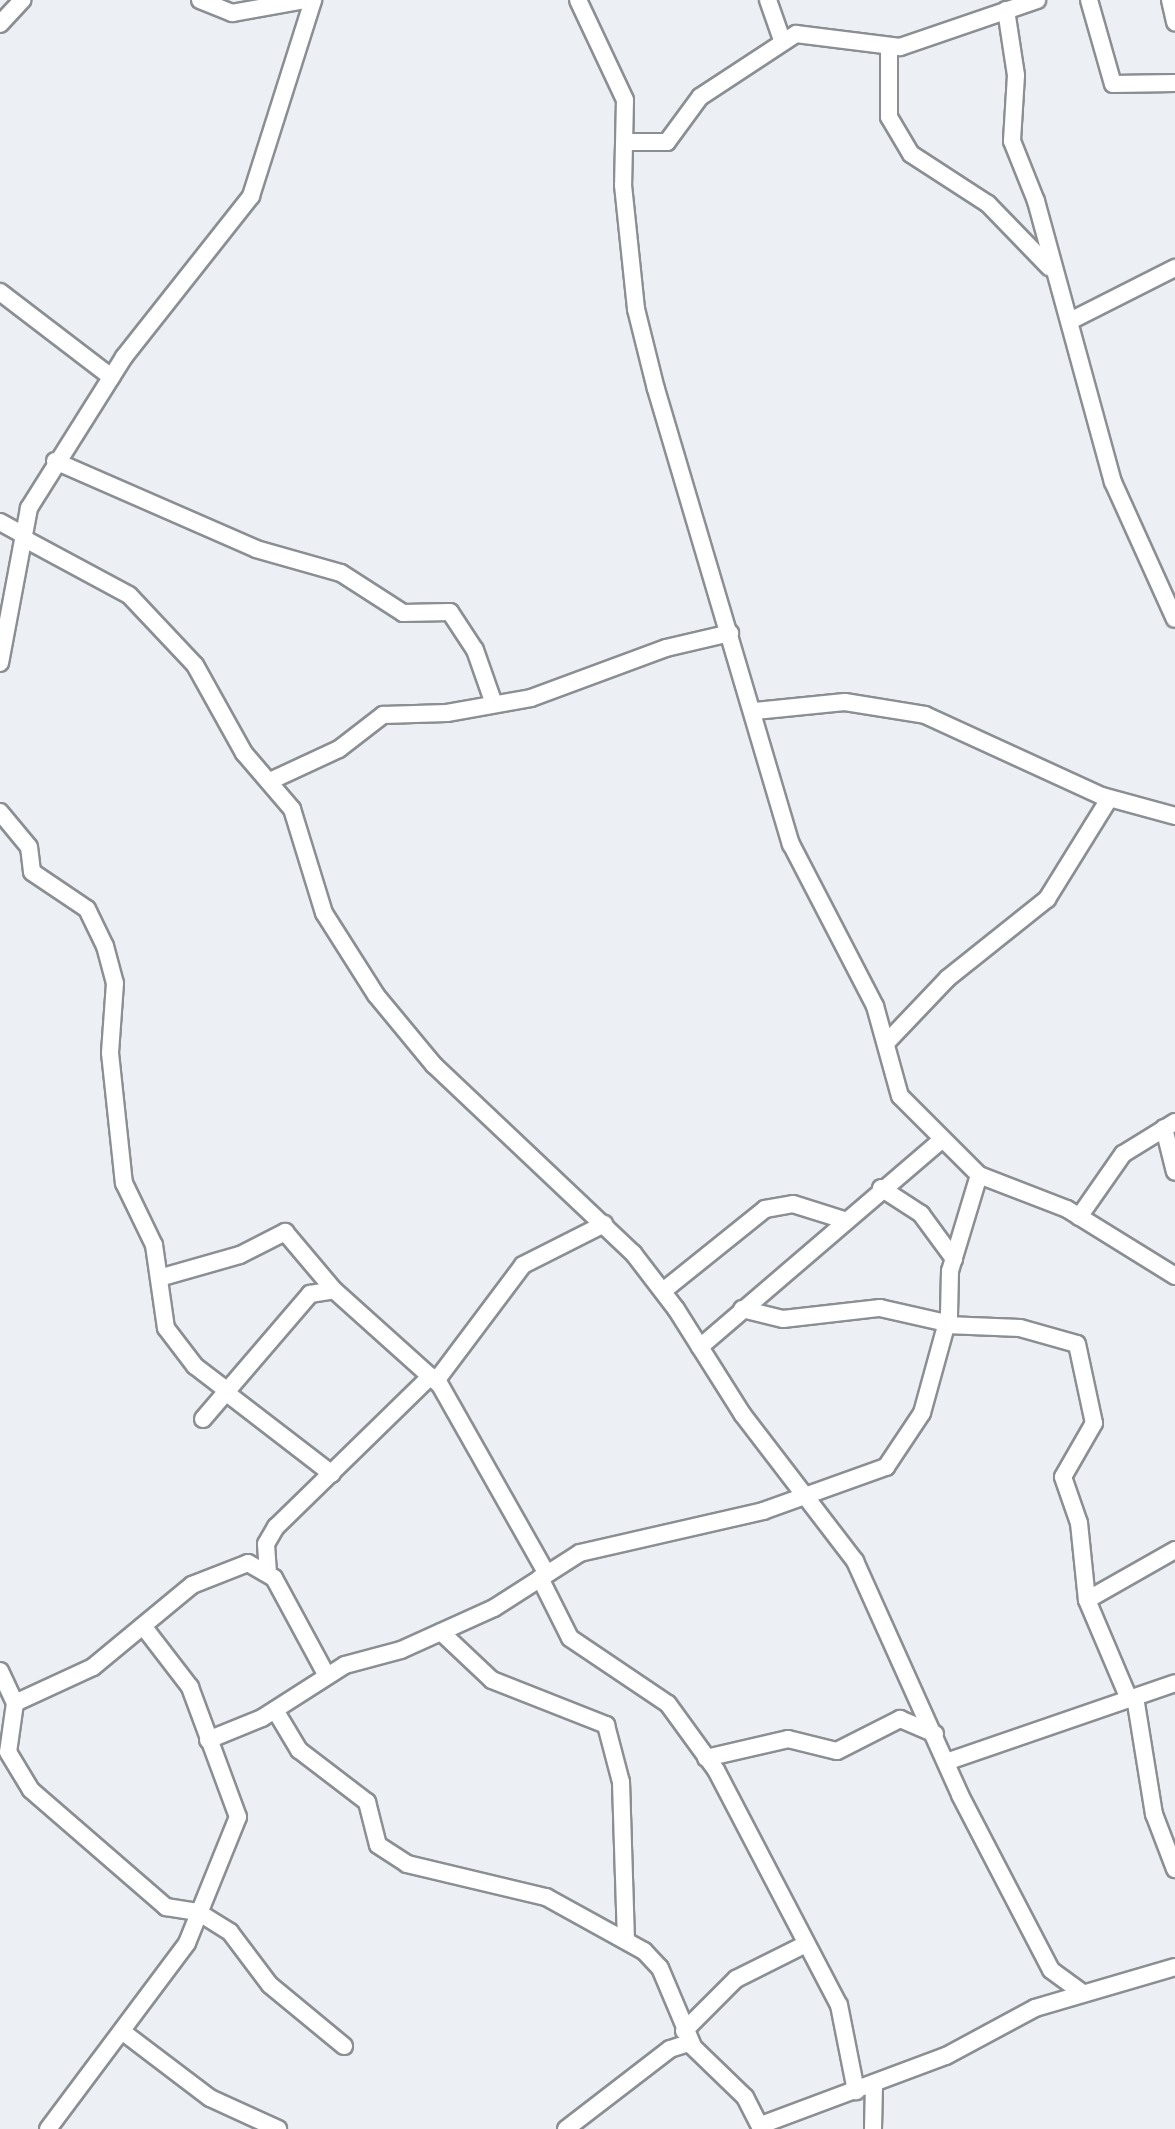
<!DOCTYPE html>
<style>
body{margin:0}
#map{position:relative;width:1175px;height:2129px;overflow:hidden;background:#ecf0f5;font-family:"Sofia Sans Condensed",sans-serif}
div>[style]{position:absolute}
.roads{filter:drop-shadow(2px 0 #8b8f93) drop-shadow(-2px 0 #8b8f93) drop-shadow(0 2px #8b8f93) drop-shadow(0 -2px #8b8f93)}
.street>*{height:16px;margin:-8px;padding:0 8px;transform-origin:8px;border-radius:8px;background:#fff}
span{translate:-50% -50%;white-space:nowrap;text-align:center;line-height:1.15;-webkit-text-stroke:6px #ecf0f5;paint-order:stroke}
</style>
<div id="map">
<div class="roads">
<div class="street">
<div style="left:200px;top:0;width:35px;rotate:22deg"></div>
<div style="left:232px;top:13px;width:75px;rotate:-10deg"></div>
<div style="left:578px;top:0;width:110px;rotate:64.8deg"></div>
<div style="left:625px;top:100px;width:85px;rotate:91.3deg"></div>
<div style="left:623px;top:185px;width:125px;rotate:84deg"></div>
<div style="left:636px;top:309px;width:82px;rotate:76deg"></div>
<div style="left:656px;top:389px;width:475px;rotate:73.5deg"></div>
<div style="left:791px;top:844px;width:182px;rotate:62.6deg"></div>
<div style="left:875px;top:1006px;width:93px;rotate:74.5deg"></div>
<div style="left:900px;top:1096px;width:112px;rotate:45deg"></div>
<div style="left:979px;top:1175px;width:94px;rotate:21.1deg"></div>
<div style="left:1067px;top:1209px;width:127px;rotate:31.8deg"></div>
<div style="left:768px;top:0;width:42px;rotate:70.7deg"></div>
<div style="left:1089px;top:0;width:87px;rotate:74.1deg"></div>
<div style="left:1113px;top:84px;width:62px;rotate:-0.9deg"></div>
<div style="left:1170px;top:0;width:23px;rotate:77deg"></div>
<div style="left:1006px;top:10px;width:66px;rotate:81.3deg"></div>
<div style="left:1016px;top:75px;width:66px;rotate:93.5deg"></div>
<div style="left:1012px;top:141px;width:65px;rotate:68.2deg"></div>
<div style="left:1036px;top:201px;width:291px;rotate:74.7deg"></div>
<div style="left:1113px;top:482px;width:150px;rotate:65.7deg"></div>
<div style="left:0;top:24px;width:33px;rotate:-47deg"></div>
<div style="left:889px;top:47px;width:70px;rotate:90deg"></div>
<div style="left:889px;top:117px;width:43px;rotate:59.3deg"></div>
<div style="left:911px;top:154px;width:92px;rotate:33deg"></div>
<div style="left:988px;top:204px;width:88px;rotate:45.9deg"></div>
<div style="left:629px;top:142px;width:38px"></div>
<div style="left:667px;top:142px;width:56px;rotate:-53.7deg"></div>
<div style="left:700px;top:97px;width:115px;rotate:-33.3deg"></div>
<div style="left:796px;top:34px;width:105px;rotate:7.1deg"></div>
<div style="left:900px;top:47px;width:145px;rotate:-18.9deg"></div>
<div style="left:0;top:292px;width:140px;rotate:37.4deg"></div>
<div style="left:1070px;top:321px;width:118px;rotate:-26.8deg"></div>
<div style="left:55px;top:461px;width:219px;rotate:23.6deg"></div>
<div style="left:256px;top:549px;width:88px;rotate:15.8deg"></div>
<div style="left:341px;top:573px;width:74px;rotate:32.8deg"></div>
<div style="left:403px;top:613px;width:47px;rotate:-1.2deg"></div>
<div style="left:450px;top:612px;width:45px;rotate:56.7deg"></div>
<div style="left:475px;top:650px;width:57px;rotate:70.6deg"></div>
<div style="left:0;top:522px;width:26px;rotate:29deg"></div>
<div style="left:23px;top:538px;width:120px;rotate:28.3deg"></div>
<div style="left:129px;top:595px;width:96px;rotate:46.7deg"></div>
<div style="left:195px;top:665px;width:101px;rotate:60.9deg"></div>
<div style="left:244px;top:753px;width:74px;rotate:49.4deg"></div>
<div style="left:292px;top:809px;width:109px;rotate:72.9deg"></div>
<div style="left:324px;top:913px;width:97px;rotate:57.6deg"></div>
<div style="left:376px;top:995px;width:91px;rotate:50.4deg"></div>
<div style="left:434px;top:1065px;width:274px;rotate:43.4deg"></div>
<div style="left:633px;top:1253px;width:71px;rotate:52.5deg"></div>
<div style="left:676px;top:1309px;width:125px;rotate:57.7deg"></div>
<div style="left:743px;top:1415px;width:184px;rotate:52.5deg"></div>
<div style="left:855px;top:1561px;width:256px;rotate:65.8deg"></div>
<div style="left:960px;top:1795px;width:197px;rotate:62.5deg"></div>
<div style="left:1051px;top:1970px;width:39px;rotate:36deg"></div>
<div style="left:0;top:663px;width:158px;rotate:-79.4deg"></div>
<div style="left:29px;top:508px;width:178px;rotate:-57.8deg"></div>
<div style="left:124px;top:357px;width:205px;rotate:-51.7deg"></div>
<div style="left:251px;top:196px;width:206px;rotate:-72.4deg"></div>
<div style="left:755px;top:711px;width:90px;rotate:-5.7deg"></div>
<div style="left:845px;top:702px;width:81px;rotate:9.2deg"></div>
<div style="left:925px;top:715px;width:195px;rotate:24.6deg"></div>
<div style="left:1102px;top:796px;width:76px;rotate:15.3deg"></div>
<div style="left:270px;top:781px;width:76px;rotate:-24.9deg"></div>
<div style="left:339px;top:749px;width:56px;rotate:-37.7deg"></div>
<div style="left:383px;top:715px;width:64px;rotate:-1.8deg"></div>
<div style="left:447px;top:713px;width:85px;rotate:-10.1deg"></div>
<div style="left:531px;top:698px;width:144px;rotate:-20.3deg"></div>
<div style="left:666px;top:648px;width:66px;rotate:-13.2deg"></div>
<div style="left:0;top:812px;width:45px;rotate:50.4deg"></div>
<div style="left:29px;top:847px;width:25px;rotate:83deg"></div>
<div style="left:32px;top:872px;width:66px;rotate:33.9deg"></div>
<div style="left:87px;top:909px;width:41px;rotate:64.1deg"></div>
<div style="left:105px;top:946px;width:38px;rotate:75deg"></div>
<div style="left:115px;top:983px;width:70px;rotate:94.1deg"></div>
<div style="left:110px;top:1053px;width:131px;rotate:83.9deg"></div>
<div style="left:124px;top:1183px;width:69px;rotate:64.2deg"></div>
<div style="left:154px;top:1245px;width:84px;rotate:81.8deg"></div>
<div style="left:166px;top:1328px;width:48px;rotate:52.7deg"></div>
<div style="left:195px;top:1366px;width:43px;rotate:37.4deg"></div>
<div style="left:888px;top:1041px;width:87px;rotate:-46.4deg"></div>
<div style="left:948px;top:978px;width:127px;rotate:-38.6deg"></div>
<div style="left:1047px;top:899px;width:118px;rotate:-58.2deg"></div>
<div style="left:1164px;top:1128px;width:45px;rotate:76deg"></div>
<div style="left:881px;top:1188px;width:48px;rotate:33deg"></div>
<div style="left:921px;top:1214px;width:56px;rotate:53.7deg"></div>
<div style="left:1079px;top:1217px;width:77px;rotate:-55.1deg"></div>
<div style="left:1123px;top:1154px;width:61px;rotate:-31.6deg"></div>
<div style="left:159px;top:1278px;width:84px;rotate:-15.9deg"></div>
<div style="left:240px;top:1255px;width:51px;rotate:-27.1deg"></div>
<div style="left:285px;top:1232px;width:76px;rotate:49.8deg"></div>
<div style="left:663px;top:1291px;width:131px;rotate:-38.8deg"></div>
<div style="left:765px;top:1209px;width:28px;rotate:-10deg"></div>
<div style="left:793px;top:1204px;width:53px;rotate:17.4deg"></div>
<div style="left:742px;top:1309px;width:42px;rotate:13.7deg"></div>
<div style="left:783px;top:1319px;width:98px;rotate:-6.5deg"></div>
<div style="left:880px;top:1308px;width:68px;rotate:12.8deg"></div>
<div style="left:946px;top:1325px;width:74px;rotate:2.3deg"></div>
<div style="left:1020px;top:1328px;width:59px;rotate:15.7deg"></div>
<div style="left:1077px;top:1344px;width:81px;rotate:77.9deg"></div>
<div style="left:1094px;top:1423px;width:62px;rotate:119.9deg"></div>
<div style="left:1063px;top:1477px;width:49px;rotate:70.8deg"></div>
<div style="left:1079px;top:1523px;width:77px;rotate:84.1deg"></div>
<div style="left:1087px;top:1600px;width:108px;rotate:67deg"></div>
<div style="left:700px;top:1347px;width:315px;rotate:-40.6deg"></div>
<div style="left:436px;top:1381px;width:145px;rotate:-53.1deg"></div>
<div style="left:523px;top:1265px;width:91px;rotate:-26.8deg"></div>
<div style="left:228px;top:1394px;width:131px;rotate:37.6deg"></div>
<div style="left:203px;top:1419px;width:165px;rotate:-49.4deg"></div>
<div style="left:310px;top:1294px;width:24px;rotate:-9deg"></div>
<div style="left:334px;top:1290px;width:142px;rotate:41.9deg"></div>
<div style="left:440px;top:1385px;width:217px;rotate:60.5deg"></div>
<div style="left:268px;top:1573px;width:29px;rotate:-94deg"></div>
<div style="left:266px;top:1544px;width:20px;rotate:-60deg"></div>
<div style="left:276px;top:1527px;width:216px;rotate:-44.3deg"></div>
<div style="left:540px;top:1578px;width:67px;rotate:63.4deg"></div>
<div style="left:570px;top:1638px;width:118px;rotate:34deg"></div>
<div style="left:668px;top:1704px;width:82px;rotate:54deg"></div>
<div style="left:716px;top:1770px;width:265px;rotate:62.4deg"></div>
<div style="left:839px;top:2005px;width:88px;rotate:78.8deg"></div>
<div style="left:1087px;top:1600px;width:101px;rotate:-29.6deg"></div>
<div style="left:441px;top:1632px;width:70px;rotate:43.3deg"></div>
<div style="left:492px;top:1680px;width:123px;rotate:21.5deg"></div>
<div style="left:606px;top:1725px;width:59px;rotate:75.3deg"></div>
<div style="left:621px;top:1782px;width:157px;rotate:88.2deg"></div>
<div style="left:0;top:1671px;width:35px;rotate:65deg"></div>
<div style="left:15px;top:1703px;width:49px;rotate:98.1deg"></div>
<div style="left:8px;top:1752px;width:44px;rotate:58.8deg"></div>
<div style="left:31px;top:1790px;width:179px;rotate:40.9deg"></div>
<div style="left:166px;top:1907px;width:32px;rotate:9deg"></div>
<div style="left:198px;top:1912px;width:38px;rotate:32deg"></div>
<div style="left:230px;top:1932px;width:66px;rotate:53deg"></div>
<div style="left:270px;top:1985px;width:96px;rotate:39.5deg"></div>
<div style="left:1135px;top:1697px;width:119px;rotate:80.8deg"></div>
<div style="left:1154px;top:1814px;width:59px;rotate:69.1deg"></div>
<div style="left:15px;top:1703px;width:86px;rotate:-24.8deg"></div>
<div style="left:93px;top:1667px;width:129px;rotate:-39.6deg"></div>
<div style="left:192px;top:1585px;width:60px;rotate:-21.4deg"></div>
<div style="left:248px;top:1563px;width:30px;rotate:30deg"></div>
<div style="left:274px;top:1578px;width:111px;rotate:61.6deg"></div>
<div style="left:275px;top:1710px;width:47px;rotate:59deg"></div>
<div style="left:299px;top:1750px;width:86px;rotate:37.4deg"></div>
<div style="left:367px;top:1802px;width:44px;rotate:75.7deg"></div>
<div style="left:378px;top:1845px;width:35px;rotate:33deg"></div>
<div style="left:407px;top:1864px;width:143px;rotate:13.4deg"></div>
<div style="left:546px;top:1897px;width:112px;rotate:28.9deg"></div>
<div style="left:644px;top:1951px;width:23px;rotate:47deg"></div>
<div style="left:660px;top:1968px;width:85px;rotate:67.1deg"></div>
<div style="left:208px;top:1740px;width:58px;rotate:-22.2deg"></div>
<div style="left:262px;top:1718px;width:98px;rotate:-32.6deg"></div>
<div style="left:345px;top:1665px;width:58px;rotate:-15deg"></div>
<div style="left:401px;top:1650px;width:102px;rotate:-24.3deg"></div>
<div style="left:494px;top:1608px;width:102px;rotate:-32.6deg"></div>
<div style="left:580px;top:1553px;width:188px;rotate:-12.9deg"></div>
<div style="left:763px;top:1511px;width:131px;rotate:-19.7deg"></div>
<div style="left:886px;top:1467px;width:65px;rotate:-56.3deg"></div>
<div style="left:922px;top:1413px;width:102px;rotate:-74.6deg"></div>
<div style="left:949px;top:1315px;width:44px;rotate:-88.7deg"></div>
<div style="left:950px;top:1271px;width:100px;rotate:-73.2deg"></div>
<div style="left:706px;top:1758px;width:84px;rotate:-13deg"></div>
<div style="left:788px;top:1739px;width:50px;rotate:13.8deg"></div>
<div style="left:837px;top:1751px;width:71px;rotate:-26.9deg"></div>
<div style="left:900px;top:1719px;width:38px;rotate:23deg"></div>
<div style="left:946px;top:1762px;width:242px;rotate:-19deg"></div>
<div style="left:684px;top:2031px;width:74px;rotate:-45deg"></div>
<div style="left:736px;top:1979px;width:78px;rotate:-26.6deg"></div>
<div style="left:123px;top:2032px;width:109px;rotate:37.2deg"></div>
<div style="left:210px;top:2098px;width:75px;rotate:24.5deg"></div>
<div style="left:761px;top:2125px;width:197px;rotate:-20.5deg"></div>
<div style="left:946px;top:2056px;width:101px;rotate:-28.3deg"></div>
<div style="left:1035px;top:2008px;width:146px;rotate:-16.3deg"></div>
<div style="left:48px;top:2129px;width:232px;rotate:-53.2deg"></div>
<div style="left:187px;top:1943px;width:136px;rotate:-68deg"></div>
<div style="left:238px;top:1817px;width:139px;rotate:-110.3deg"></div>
<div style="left:190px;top:1687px;width:77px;rotate:-127.6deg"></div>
<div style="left:566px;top:2129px;width:131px;rotate:-37.6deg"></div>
<div style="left:670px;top:2049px;width:20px;rotate:-18deg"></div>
<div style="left:689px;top:2043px;width:78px;rotate:44deg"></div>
<div style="left:745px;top:2097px;width:36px;rotate:63deg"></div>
<div style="left:873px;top:2129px;width:45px;rotate:-88.7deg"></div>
</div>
</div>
</div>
